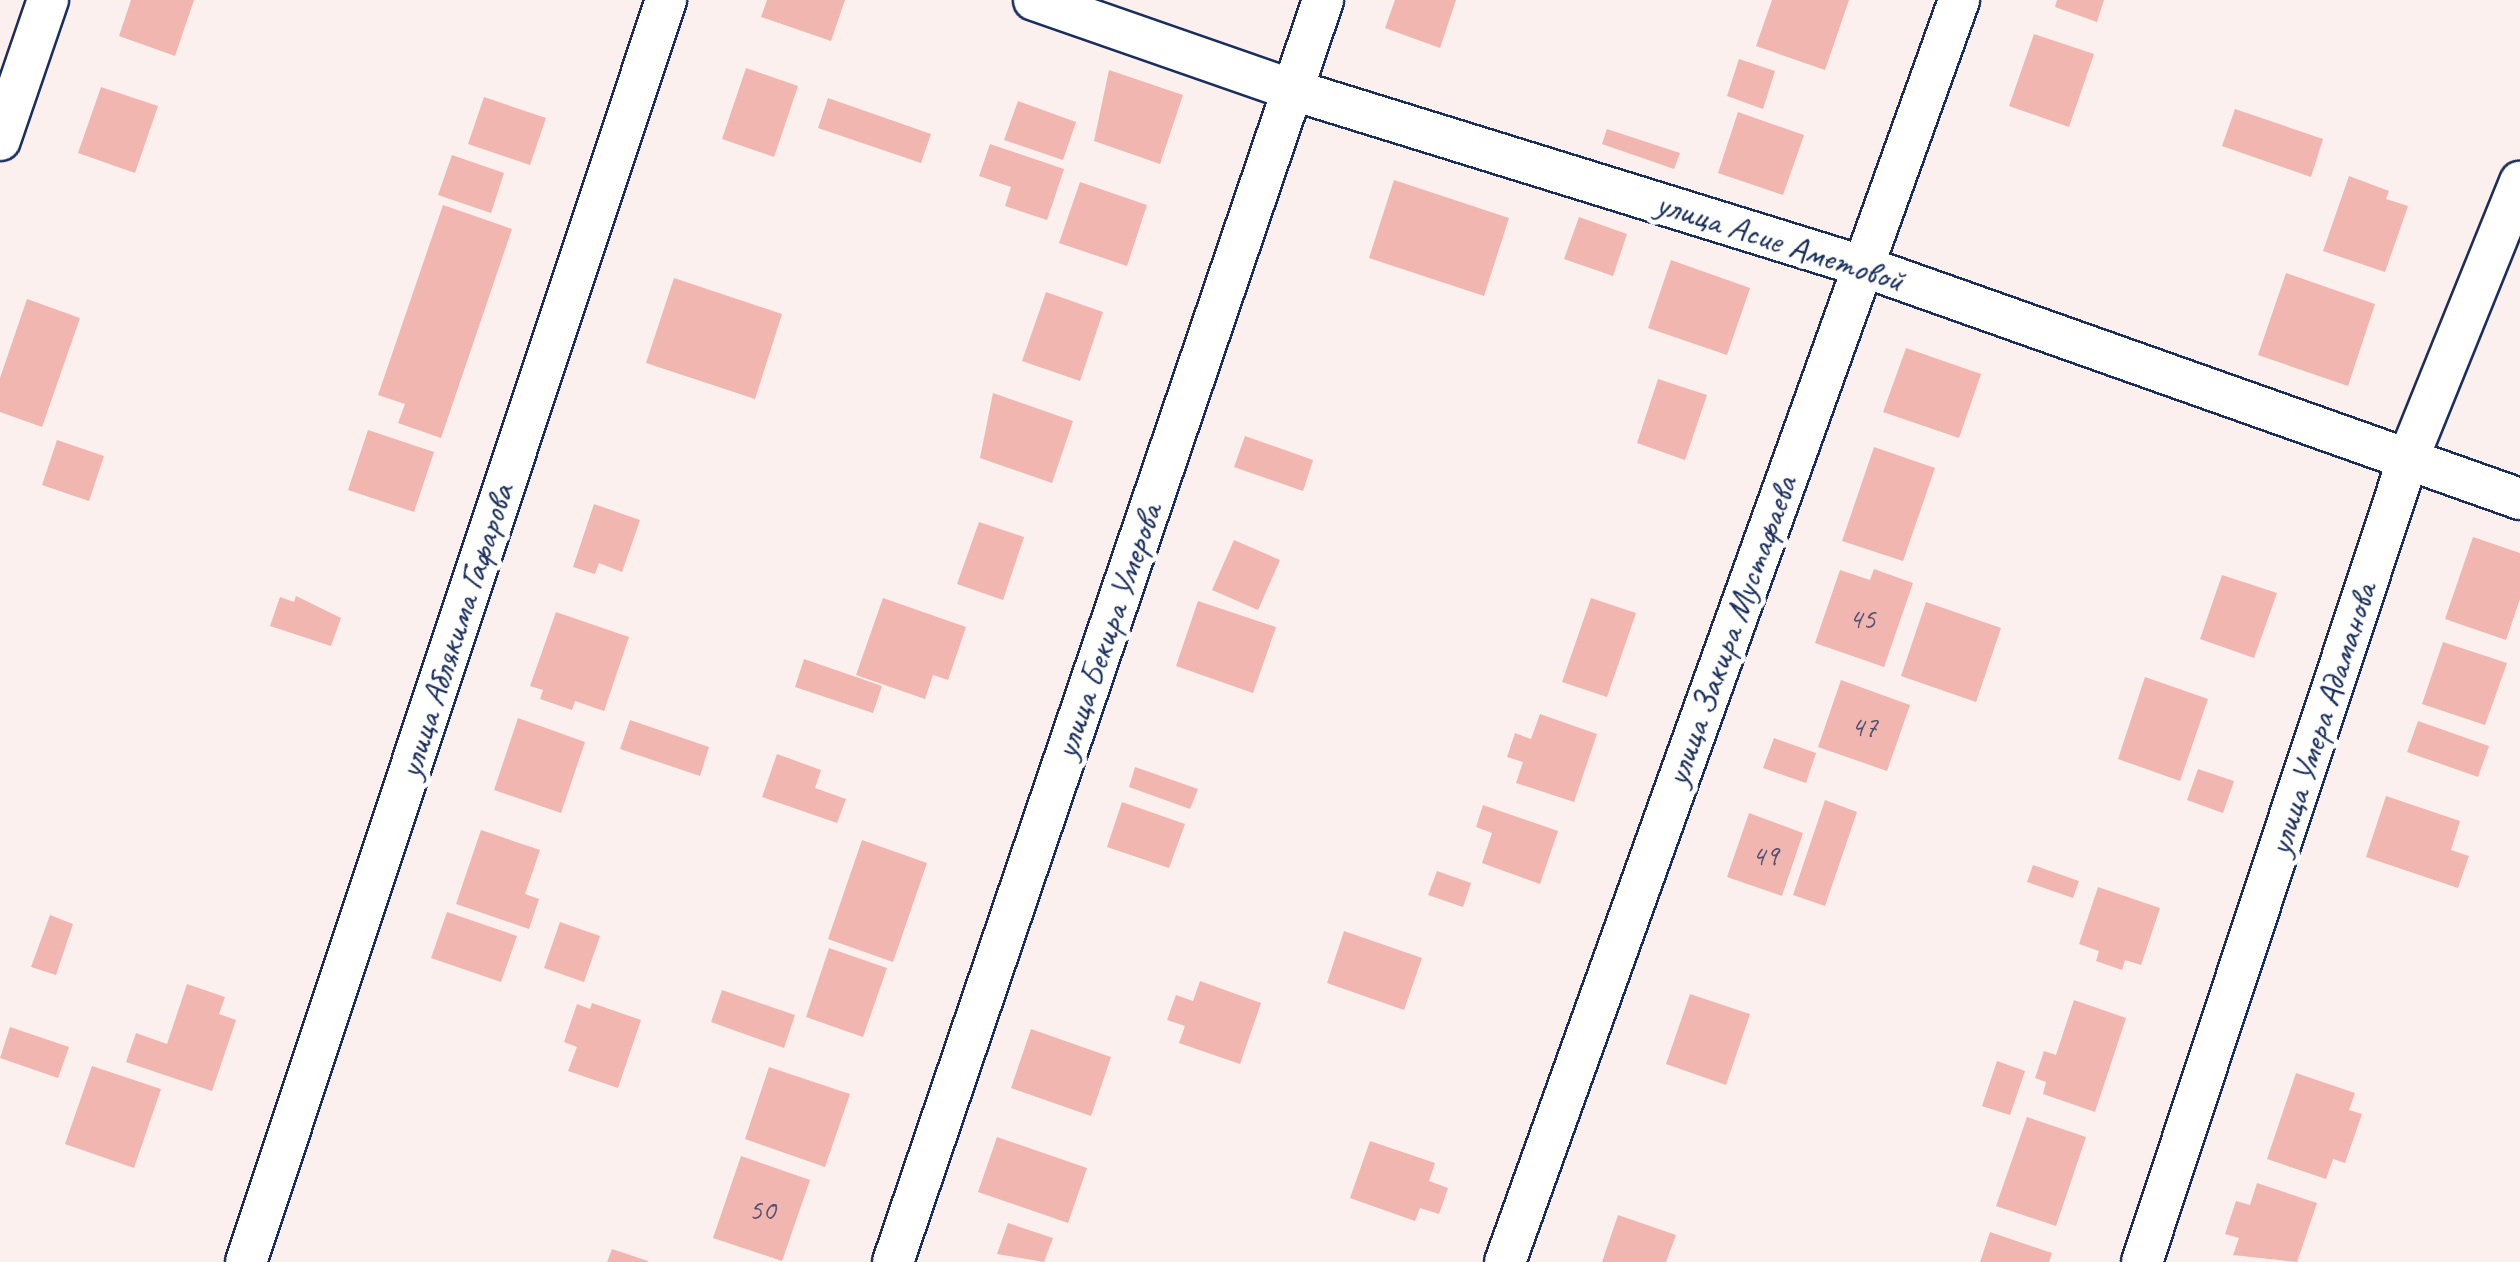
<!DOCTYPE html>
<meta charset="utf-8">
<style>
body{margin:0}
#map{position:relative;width:2520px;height:1262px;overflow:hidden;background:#fcf0ef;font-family:Caveat,sans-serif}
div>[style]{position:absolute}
.building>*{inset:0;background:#f1b6af}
.roads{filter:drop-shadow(2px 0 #1b2f5e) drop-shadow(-2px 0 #1b2f5e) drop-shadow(0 2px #1b2f5e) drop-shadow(0 -2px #1b2f5e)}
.minor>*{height:40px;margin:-20px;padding:0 20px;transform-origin:20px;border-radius:20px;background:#fff}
span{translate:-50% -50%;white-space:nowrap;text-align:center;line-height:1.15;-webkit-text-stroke:10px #fff;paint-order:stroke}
.number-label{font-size:30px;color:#505172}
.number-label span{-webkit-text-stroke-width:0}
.street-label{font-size:35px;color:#1b2f5e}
</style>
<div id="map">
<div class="building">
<div style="clip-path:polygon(131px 0,194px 0,175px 56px,119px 36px)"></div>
<div style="clip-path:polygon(767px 0,845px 0,831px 41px,761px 17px)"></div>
<div style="clip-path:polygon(1395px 0,1456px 0,1440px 48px,1385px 28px)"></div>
<div style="clip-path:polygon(1772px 0,1849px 0,1825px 70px,1756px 46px)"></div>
<div style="clip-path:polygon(2057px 0,2104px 0,2097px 22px,2055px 7px)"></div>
<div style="clip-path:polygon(2034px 34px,2094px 54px,2069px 127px,2009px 106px)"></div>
<div style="clip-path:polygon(1739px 59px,1775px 71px,1763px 109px,1727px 96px)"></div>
<div style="clip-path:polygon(746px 68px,798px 86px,774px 157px,722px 139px)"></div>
<div style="clip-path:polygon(1109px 70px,1183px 95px,1160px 164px,1094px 141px)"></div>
<div style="clip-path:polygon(101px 87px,158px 106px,135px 173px,78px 153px)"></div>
<div style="clip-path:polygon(484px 97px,546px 118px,530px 165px,468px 144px)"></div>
<div style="clip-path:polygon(828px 98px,931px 134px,921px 163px,818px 128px)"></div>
<div style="clip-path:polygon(1018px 101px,1076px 122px,1063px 160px,1004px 140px)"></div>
<div style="clip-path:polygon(2235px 109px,2323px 139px,2311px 177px,2222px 146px)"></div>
<div style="clip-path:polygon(1738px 112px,1804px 135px,1783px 195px,1718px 173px)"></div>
<div style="clip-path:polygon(1607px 129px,1680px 153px,1674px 169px,1602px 144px)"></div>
<div style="clip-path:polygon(990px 144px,1064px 169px,1047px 220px,1005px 206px,1011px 187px,979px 176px)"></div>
<div style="clip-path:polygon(452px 155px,504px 173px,491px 213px,438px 195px)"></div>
<div style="clip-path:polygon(2349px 176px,2389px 191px,2386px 199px,2408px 206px,2385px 272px,2323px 251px)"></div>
<div style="clip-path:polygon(1394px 180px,1509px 218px,1484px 296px,1369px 258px)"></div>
<div style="clip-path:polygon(1080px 182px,1147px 205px,1127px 266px,1059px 243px)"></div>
<div style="clip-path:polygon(443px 205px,512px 229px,441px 438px,398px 423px,405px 404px,378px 395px)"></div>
<div style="clip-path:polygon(1579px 217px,1627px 234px,1613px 276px,1564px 259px)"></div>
<div style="clip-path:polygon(1671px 260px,1750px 288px,1727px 355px,1648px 328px)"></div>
<div style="clip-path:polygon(2286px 273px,2375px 304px,2348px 386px,2258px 355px)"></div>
<div style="clip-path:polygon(674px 278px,782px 314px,755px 399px,646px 363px)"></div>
<div style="clip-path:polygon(1046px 292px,1103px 312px,1080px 381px,1022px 361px)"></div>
<div style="clip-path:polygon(27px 299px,80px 318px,42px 427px,0 412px,0 378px)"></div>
<div style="clip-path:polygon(1906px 348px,1981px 374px,1959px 438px,1883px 412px)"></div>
<div style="clip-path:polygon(1658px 379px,1707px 395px,1685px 460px,1637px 443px)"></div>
<div style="clip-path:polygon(993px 393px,1073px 421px,1052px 483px,980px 458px)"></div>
<div style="clip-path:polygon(368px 430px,434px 452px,414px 512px,348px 490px)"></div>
<div style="clip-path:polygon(1245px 436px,1313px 460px,1303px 491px,1234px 467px)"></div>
<div style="clip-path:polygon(57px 440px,104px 456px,89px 501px,42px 485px)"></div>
<div style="clip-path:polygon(1874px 447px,1935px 468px,1903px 561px,1842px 541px)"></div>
<div style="clip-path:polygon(594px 504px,640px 520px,622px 572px,599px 563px,595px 574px,573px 567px)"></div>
<div style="clip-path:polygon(979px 522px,1024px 537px,1003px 600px,957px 584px)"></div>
<div style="clip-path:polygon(2473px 537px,2520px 553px,2520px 599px,2506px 640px,2445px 619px)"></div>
<div style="clip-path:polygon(1234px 540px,1280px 560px,1258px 610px,1212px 590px)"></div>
<div style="clip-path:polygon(1874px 569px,1913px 583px,1884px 667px,1815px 643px,1840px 570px,1870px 580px)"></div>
<div style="clip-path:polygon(2222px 575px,2277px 593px,2254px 658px,2200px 639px)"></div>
<div style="clip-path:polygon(296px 596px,341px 618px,331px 646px,270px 626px,280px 597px,294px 602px)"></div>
<div style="clip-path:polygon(883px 598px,966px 627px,948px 680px,933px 675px,925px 699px,856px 675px)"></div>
<div style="clip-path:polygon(1591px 598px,1636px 613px,1607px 697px,1562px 682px)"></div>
<div style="clip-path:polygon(1198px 601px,1276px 627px,1253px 693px,1176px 666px)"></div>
<div style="clip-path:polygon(1926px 602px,2001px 628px,1976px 702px,1901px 676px)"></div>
<div style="clip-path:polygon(556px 612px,629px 637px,604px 711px,575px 701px,572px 710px,540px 699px,543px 690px,530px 686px)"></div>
<div style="clip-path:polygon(2443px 642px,2507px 663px,2485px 725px,2422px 704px)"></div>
<div style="clip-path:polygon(804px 659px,882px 686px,873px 713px,795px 687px)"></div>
<div style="clip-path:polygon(2145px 677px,2208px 699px,2180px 781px,2118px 759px)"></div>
<div style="clip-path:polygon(1841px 680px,1910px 705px,1887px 771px,1818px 747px)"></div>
<div style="clip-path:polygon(1540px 714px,1597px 734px,1574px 802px,1516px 783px,1523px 762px,1507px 757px,1515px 733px,1531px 739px)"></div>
<div style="clip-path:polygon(518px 718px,585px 742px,561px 813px,494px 790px)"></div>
<div style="clip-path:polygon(630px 720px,709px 747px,700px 776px,620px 749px)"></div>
<div style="clip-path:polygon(2418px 721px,2489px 746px,2478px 777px,2407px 752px)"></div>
<div style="clip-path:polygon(1774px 738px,1816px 753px,1806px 783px,1763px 768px)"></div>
<div style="clip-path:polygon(777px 754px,821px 770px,815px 788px,846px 799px,837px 823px,762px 797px)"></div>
<div style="clip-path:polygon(1135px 767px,1198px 789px,1190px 809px,1129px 787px)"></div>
<div style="clip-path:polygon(2198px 769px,2234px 781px,2223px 813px,2187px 800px)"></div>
<div style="clip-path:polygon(2386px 796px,2460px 821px,2451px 850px,2469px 856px,2458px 888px,2366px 857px)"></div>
<div style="clip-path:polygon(1825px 800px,1857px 812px,1825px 906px,1793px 895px)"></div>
<div style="clip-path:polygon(1122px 802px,1185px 824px,1169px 868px,1107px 847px)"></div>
<div style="clip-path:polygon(1483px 805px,1558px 831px,1540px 884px,1482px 863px,1492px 833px,1476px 827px)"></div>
<div style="clip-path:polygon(1749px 813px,1803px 833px,1782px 896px,1727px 877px)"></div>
<div style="clip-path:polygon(481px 830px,540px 850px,525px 894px,539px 899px,529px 929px,456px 904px)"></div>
<div style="clip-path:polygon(862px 840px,927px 863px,893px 962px,828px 939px)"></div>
<div style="clip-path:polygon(2033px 865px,2079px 881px,2073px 898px,2027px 882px)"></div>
<div style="clip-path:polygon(1437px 871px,1471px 883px,1463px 907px,1428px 895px)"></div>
<div style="clip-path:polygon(2098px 887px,2160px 908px,2141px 965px,2125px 960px,2122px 970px,2096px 961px,2099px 951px,2079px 944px)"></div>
<div style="clip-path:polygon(447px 912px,517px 936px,501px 982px,431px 958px)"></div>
<div style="clip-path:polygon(50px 915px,73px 924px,56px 975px,31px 967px)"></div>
<div style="clip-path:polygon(560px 922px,600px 936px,584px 982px,544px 968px)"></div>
<div style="clip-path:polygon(1344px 931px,1422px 958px,1404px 1010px,1327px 983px)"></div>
<div style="clip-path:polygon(829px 948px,887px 968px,863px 1037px,806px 1017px)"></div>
<div style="clip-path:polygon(1200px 981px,1261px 1003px,1240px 1064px,1179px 1043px,1185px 1026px,1167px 1020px,1176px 995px,1193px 1001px)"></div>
<div style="clip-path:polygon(187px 984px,225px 997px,219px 1014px,236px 1020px,212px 1091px,126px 1062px,136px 1033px,167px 1044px)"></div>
<div style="clip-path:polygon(722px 990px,795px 1015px,784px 1048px,711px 1022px)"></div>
<div style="clip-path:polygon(1690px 994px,1750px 1014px,1726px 1085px,1666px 1064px)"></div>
<div style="clip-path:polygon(2074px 1000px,2126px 1018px,2095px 1112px,2043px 1094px,2046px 1082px,2035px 1078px,2044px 1051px,2056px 1055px)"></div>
<div style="clip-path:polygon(592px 1003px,641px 1020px,618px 1088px,568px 1071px,577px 1047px,564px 1042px,577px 1004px,590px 1009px)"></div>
<div style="clip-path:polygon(10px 1027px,69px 1047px,58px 1078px,0 1058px)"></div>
<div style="clip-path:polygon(1031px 1029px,1111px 1057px,1091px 1116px,1011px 1088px)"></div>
<div style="clip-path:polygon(1997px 1061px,2025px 1071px,2010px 1115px,1982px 1106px)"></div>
<div style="clip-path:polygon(92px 1066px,161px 1089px,134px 1168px,65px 1144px)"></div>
<div style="clip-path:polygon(769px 1067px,850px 1094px,825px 1167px,745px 1139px)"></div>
<div style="clip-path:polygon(2296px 1073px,2355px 1093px,2349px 1110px,2362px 1114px,2345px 1163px,2333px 1159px,2326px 1179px,2267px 1159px)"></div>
<div style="clip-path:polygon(2027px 1117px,2086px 1137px,2056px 1226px,1996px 1206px)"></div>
<div style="clip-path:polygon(997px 1137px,1087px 1168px,1068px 1223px,978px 1192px)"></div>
<div style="clip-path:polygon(1370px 1141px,1435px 1163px,1429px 1181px,1448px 1188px,1439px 1214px,1420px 1208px,1415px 1221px,1350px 1198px)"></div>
<div style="clip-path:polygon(741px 1156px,810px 1180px,782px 1261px,713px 1238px)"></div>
<div style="clip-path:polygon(2257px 1183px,2317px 1203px,2297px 1262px,2233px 1255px,2239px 1238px,2225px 1234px,2236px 1201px,2250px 1205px)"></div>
<div style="clip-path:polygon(1618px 1215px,1676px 1235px,1666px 1262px,1602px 1262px)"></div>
<div style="clip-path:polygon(1008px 1223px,1053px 1238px,1044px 1262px,997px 1254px)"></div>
<div style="clip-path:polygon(1990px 1232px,2052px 1253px,2049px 1262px,1980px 1262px)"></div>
<div style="clip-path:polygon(612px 1249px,648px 1261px,648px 1262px,607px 1262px)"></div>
</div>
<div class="roads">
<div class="minor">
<div style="left:1034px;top:0;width:274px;rotate:19.2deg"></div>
<div style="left:1293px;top:90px;width:596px;rotate:17.19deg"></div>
<div style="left:1862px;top:266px;width:698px;rotate:19.5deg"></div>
<div style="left:0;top:140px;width:148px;rotate:-71.1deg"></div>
<div style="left:246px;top:1262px;width:1330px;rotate:-71.59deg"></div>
<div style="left:893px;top:1262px;width:1333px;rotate:-71.18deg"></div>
<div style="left:1505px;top:1262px;width:1341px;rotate:-70.21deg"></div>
<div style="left:2142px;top:1262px;width:846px;rotate:-71.67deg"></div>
<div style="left:2408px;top:459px;width:299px;rotate:-68deg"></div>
</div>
</div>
<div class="number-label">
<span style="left:1862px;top:618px">45</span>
<span style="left:1864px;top:726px">47</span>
<span style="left:1765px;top:855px">49</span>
<span style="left:762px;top:1209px">50</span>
</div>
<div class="street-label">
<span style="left:1780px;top:242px;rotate:18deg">улица Асие Аметовой</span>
<span style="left:456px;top:631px;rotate:-72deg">улица Аблякима Гафарова</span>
<span style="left:1108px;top:631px;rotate:-71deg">улица Бекира Умерова</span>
<span style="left:1731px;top:631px;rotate:-70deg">улица Закира Мустафаева</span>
<span style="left:2322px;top:719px;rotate:-72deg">улица Умера Адаманова</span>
</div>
</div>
